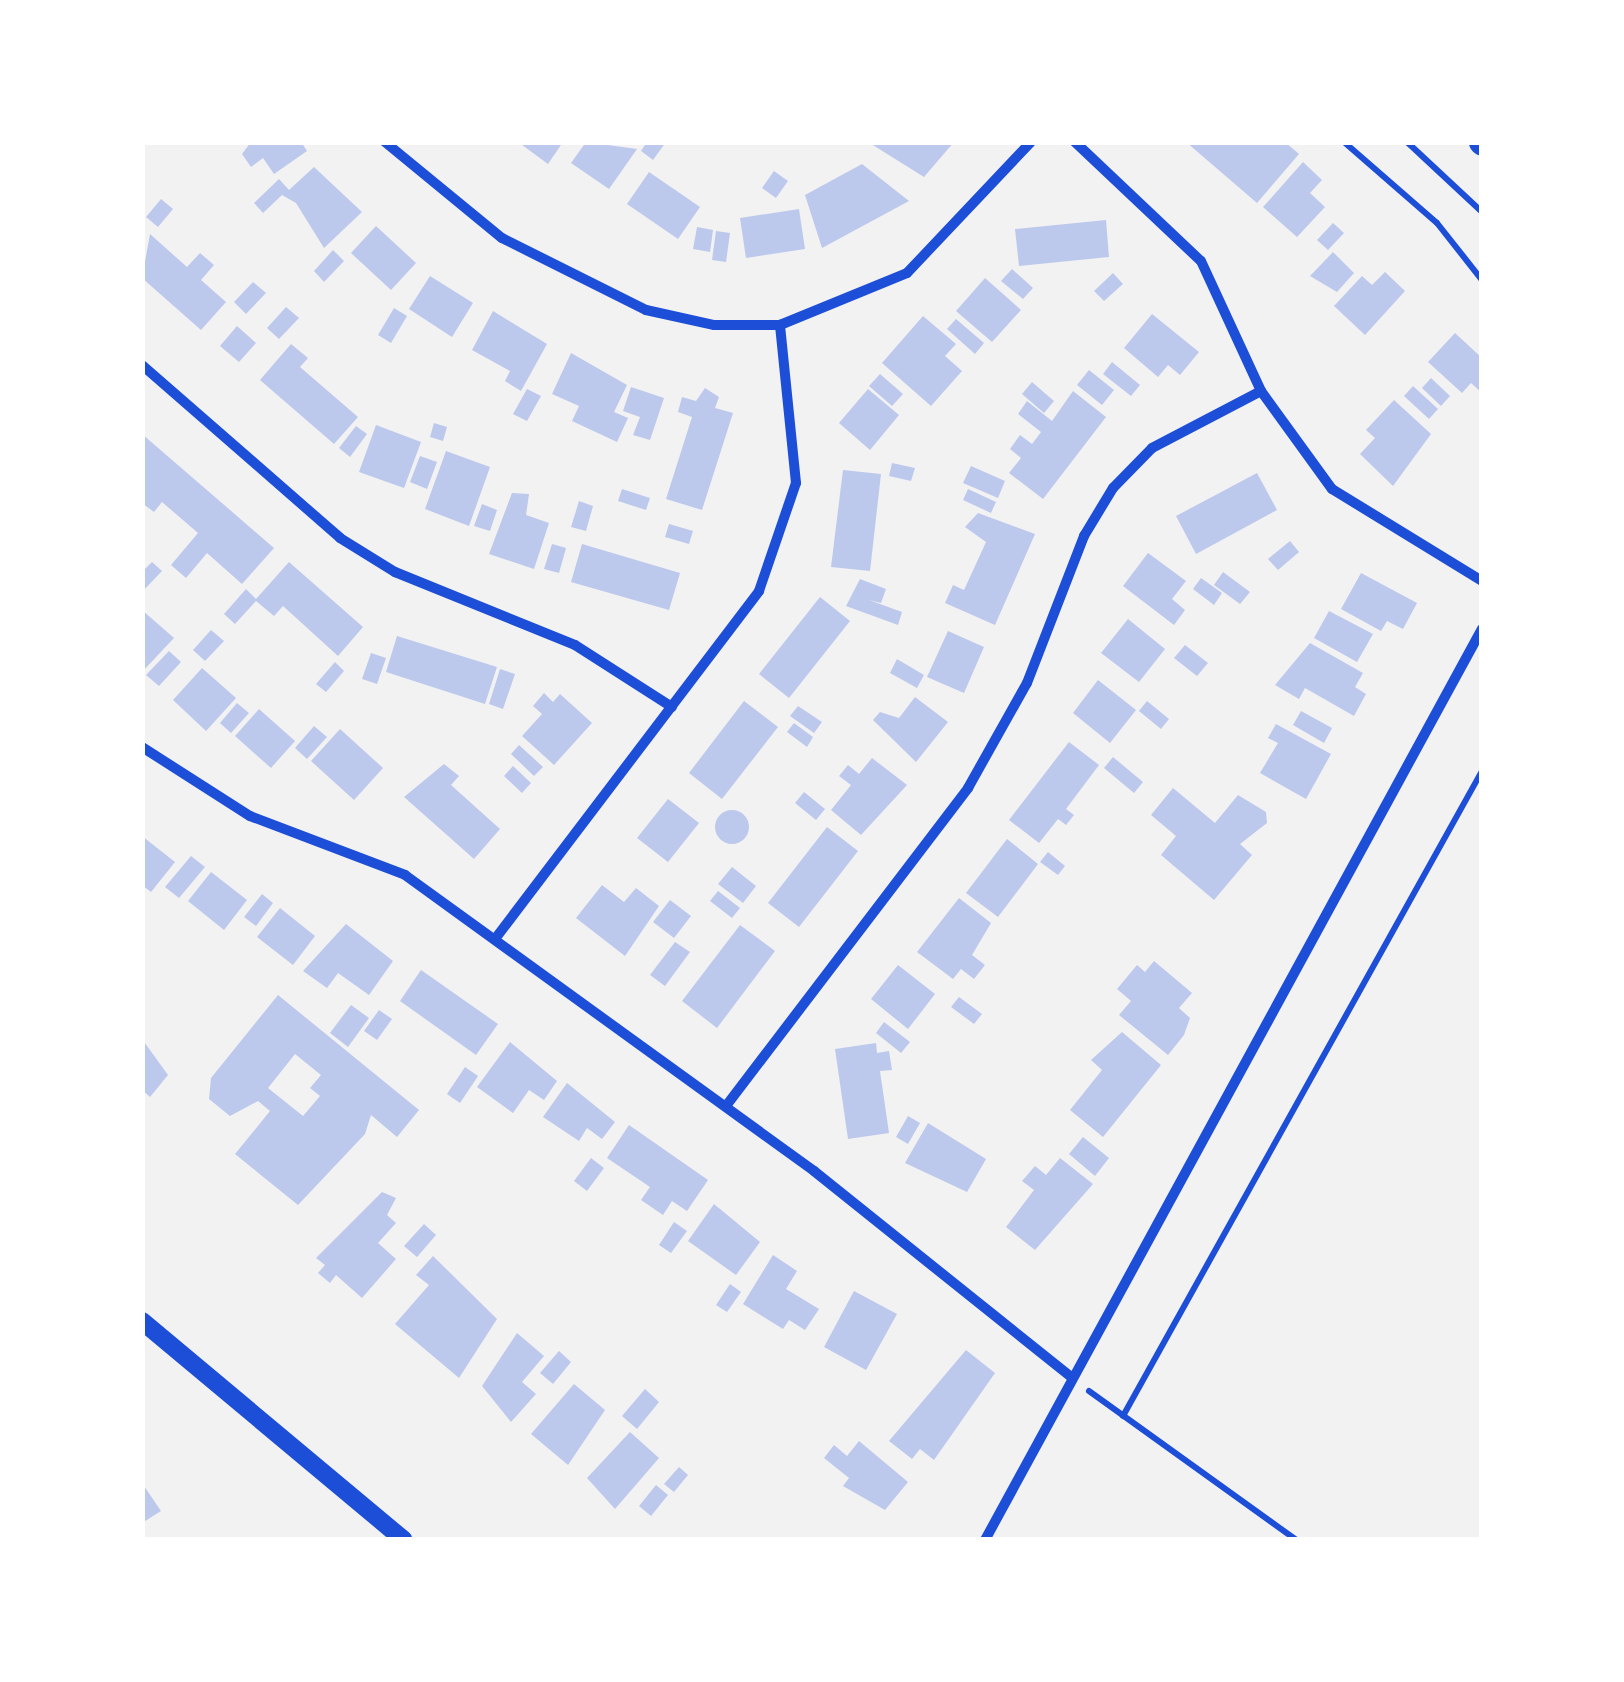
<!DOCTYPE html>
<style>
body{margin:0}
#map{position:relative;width:1624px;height:1682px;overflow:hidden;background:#f2f2f2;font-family:"Noto Sans",sans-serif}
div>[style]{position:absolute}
.building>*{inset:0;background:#bdc9ec}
.round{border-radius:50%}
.path>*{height:6px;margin:-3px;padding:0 3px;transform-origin:3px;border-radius:3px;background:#1d4ed8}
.minor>*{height:10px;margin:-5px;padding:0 5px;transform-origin:5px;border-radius:5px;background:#1d4ed8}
.tertiary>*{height:18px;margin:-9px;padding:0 9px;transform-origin:9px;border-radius:9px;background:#1d4ed8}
.primary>*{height:25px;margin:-12.5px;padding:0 12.5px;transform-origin:12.5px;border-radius:12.5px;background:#1d4ed8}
span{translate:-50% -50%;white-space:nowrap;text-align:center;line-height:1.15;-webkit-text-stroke:9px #fff;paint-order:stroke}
.frame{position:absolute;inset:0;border:145px solid #fff;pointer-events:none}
</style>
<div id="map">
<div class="building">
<div style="clip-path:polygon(251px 142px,301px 142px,307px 151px,274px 174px,263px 158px,251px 167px,242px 154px)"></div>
<div style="clip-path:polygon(518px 142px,563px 142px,548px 164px)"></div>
<div style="clip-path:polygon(586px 142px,637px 149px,609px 189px,571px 163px)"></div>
<div style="clip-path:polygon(647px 142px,666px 142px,653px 160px,641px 151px)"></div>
<div style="clip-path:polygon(868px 142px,954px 142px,924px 177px)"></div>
<div style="clip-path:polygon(1186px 142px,1285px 142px,1299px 154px,1257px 203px)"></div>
<div style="clip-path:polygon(1303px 162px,1322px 180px,1310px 193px,1325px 207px,1297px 237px,1263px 207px)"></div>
<div style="clip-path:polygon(862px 164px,909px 201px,822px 248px,805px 195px)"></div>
<div style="clip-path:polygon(314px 167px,362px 212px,324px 248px,296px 203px,282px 195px,263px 213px,254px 203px,279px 179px,289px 190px)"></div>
<div style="clip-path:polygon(774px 171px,788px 181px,776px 198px,762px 188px)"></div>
<div style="clip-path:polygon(649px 172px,700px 207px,678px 239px,627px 204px)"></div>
<div style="clip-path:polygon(161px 199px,173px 209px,158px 227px,146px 217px)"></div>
<div style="clip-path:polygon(799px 209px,805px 249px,746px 258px,740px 218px)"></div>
<div style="clip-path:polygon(1106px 220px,1109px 257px,1019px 266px,1015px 229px)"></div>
<div style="clip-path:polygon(1333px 223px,1344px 233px,1328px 250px,1317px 240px)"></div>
<div style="clip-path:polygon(376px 226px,416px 263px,391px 290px,351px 253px)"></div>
<div style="clip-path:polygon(697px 227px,713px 230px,710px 252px,693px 249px)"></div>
<div style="clip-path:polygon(716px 231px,730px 233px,726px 262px,712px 260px)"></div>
<div style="clip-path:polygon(150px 234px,187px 267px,200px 253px,214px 265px,201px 280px,226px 302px,201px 330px,142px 278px)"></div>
<div style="clip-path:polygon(333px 250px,344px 261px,324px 282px,314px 271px)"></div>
<div style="clip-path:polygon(1333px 252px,1354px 273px,1337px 292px,1310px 276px)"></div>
<div style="clip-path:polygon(1012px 269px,1033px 288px,1023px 299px,1001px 281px)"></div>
<div style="clip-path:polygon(1385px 272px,1405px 291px,1365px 335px,1334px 306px,1362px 276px,1372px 285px)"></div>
<div style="clip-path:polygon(1113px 273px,1123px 284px,1104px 301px,1094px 291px)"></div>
<div style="clip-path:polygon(430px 276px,473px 303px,452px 337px,409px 309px)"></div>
<div style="clip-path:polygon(985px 278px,1021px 310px,992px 342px,956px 311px)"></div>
<div style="clip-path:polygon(253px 282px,266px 293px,246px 314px,234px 302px)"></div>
<div style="clip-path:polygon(286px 307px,299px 318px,279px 339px,267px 328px)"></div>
<div style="clip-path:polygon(394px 308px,407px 316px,391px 343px,378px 335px)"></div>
<div style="clip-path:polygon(493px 311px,547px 344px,521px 391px,505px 381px,510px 371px,472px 350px)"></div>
<div style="clip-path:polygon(1152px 314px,1199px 352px,1180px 375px,1168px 365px,1158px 377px,1124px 348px)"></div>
<div style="clip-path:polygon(923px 316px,956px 344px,945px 356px,962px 371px,931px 406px,882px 363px)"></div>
<div style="clip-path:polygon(956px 319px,984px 343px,975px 354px,947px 329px)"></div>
<div style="clip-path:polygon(237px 326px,256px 343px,239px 362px,220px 346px)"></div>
<div style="clip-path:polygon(1455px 333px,1482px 358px,1482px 393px,1471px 383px,1462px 393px,1428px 362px)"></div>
<div style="clip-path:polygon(291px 344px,308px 358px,300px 367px,358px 417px,334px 444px,260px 380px)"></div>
<div style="clip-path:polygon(571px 353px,627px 385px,614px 412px,628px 418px,617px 442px,572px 421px,579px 406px,552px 394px)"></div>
<div style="clip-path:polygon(1112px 362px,1140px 385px,1131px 396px,1103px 374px)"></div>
<div style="clip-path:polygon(1089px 370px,1114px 390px,1102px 405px,1077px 385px)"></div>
<div style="clip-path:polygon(880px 374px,903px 394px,892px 406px,869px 386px)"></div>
<div style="clip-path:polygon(1431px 378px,1450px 396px,1441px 406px,1422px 388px)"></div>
<div style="clip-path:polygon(1032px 382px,1054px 401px,1044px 413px,1022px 394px)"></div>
<div style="clip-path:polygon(1413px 386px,1438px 409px,1429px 419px,1404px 396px)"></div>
<div style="clip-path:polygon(631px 387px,664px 398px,650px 440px,633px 435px,640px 417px,623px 411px)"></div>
<div style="clip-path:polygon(705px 388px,719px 397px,715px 408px,733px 413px,702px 510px,666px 499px,692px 417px,678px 412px,682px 397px,696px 401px)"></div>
<div style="clip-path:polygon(527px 389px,541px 396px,527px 421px,513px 414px)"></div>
<div style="clip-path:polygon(868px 389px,899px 415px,870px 450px,839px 423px)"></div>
<div style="clip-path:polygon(1073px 391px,1106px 417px,1043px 499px,1009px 473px,1021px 458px,1010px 449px,1020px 435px,1032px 444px,1041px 432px,1018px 414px,1027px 401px,1052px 421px)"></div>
<div style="clip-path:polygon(1394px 400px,1431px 434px,1393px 486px,1360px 454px,1375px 438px,1366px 430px)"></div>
<div style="clip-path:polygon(434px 423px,447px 427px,443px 441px,430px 437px)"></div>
<div style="clip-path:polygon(376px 425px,421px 442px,404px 488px,359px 472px)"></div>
<div style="clip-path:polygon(356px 426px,367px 434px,350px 457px,339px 448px)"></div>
<div style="clip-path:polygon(142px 434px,274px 548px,242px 584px,207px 553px,186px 578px,171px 565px,198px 533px,162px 502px,154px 512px,142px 503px)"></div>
<div style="clip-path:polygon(446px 451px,490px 467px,469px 526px,425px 509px)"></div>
<div style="clip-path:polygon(420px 456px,437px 462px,427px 489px,410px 482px)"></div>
<div style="clip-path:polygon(892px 463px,915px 468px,911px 481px,889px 476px)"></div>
<div style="clip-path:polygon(971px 466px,1005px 481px,998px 498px,963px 483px)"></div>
<div style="clip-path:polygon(843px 470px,881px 474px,870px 571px,831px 567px)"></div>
<div style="clip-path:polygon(1257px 473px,1277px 510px,1196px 554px,1176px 516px)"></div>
<div style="clip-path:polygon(622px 489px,650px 498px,646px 510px,618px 501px)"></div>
<div style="clip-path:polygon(968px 489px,996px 502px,991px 513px,963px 500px)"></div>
<div style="clip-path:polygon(512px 493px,529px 494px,526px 515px,549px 523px,534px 569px,489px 554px)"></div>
<div style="clip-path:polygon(579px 501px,593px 506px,586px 531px,571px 527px)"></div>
<div style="clip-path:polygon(482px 504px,497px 510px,490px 531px,474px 526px)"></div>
<div style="clip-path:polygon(978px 513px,1035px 534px,995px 625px,945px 603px,953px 585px,964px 590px,986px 542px,965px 527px)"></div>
<div style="clip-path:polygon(669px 524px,693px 531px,689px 544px,665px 537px)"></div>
<div style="clip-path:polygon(1290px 541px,1299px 552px,1278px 570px,1268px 559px)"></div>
<div style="clip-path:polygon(552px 544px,566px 548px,559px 573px,544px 569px)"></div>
<div style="clip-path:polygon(582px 544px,680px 573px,669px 610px,571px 582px)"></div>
<div style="clip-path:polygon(1148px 553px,1186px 581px,1172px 599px,1185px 610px,1174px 625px,1123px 586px)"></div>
<div style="clip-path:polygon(152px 562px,162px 571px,142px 592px,142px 572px)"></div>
<div style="clip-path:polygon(289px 562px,363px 627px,338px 656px,283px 606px,274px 616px,256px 601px,235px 624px,224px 614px,246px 589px,256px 599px)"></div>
<div style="clip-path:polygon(1223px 572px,1250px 592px,1240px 604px,1214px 585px)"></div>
<div style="clip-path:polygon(1361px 573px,1417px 603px,1403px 629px,1387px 621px,1381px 631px,1341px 609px)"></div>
<div style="clip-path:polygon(1201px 578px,1222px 593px,1214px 605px,1193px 589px)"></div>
<div style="clip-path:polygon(860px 579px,886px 589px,881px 603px,869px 600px,902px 612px,898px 625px,846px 606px)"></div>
<div style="clip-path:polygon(820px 597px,850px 621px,789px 698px,759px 674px)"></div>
<div style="clip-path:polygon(142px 610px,174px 638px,142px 672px)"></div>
<div style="clip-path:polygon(1329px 611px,1373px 634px,1357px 662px,1314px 638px)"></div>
<div style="clip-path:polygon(1128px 619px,1165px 649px,1139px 682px,1101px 653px)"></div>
<div style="clip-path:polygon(211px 630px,224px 641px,205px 661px,193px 650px)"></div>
<div style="clip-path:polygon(948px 631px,984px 647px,964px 693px,927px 677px)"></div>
<div style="clip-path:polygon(397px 636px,497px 667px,485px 704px,386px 672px)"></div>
<div style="clip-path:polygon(1310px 643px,1363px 673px,1355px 687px,1366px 694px,1354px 716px,1305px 688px,1299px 699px,1275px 685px)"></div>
<div style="clip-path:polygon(1185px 645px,1208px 663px,1197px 676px,1174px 658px)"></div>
<div style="clip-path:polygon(169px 651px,181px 662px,159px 686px,146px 675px)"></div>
<div style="clip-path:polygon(371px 653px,386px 658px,377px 684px,362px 679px)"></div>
<div style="clip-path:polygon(897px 659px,924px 675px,917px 688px,890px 673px)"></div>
<div style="clip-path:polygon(335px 662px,344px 671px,326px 692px,316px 684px)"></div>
<div style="clip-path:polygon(202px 668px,236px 698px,206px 731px,173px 700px)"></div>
<div style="clip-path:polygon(500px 669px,515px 674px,503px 709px,489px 704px)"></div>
<div style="clip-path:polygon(1098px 680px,1136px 710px,1110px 743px,1073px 713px)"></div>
<div style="clip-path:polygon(544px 693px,553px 702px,560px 694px,592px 723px,554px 765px,522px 736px,542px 714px,533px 706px)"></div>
<div style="clip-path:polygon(915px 697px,948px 722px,916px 762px,873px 720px,880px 712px,899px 718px)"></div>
<div style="clip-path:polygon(744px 701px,778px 727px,722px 799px,689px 773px)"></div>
<div style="clip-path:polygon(1147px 701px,1169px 719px,1161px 729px,1139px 711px)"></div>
<div style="clip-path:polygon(237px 703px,249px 713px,231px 733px,220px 723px)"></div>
<div style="clip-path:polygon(798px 706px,822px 722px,814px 733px,790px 716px)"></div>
<div style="clip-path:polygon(259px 709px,295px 741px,271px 768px,235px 736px)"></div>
<div style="clip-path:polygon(1301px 711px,1332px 728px,1324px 743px,1293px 725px)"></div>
<div style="clip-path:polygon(794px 723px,813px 737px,807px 747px,787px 732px)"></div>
<div style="clip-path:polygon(1276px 724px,1331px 754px,1306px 799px,1260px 773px,1278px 743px,1268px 738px)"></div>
<div style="clip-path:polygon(314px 726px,327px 737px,307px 759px,295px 748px)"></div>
<div style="clip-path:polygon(340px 729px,383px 768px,354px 800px,311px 761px)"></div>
<div style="clip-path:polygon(1069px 742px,1099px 765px,1066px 809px,1074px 815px,1066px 825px,1058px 819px,1039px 843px,1009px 820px)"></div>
<div style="clip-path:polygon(519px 745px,543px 767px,534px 776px,511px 754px)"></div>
<div style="clip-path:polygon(1113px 757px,1143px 782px,1134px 793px,1104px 768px)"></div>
<div style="clip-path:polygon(872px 758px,907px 785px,861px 835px,831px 810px,851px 785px,839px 776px,848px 765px,859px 774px)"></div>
<div style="clip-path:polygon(444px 764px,459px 776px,451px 785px,500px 829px,474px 859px,404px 797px)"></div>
<div style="clip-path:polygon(513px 766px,531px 783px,522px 793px,504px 776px)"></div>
<div style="clip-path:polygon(1173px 788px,1215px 823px,1238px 795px,1266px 812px,1267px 823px,1240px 844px,1252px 855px,1214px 900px,1161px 855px,1176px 836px,1151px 815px)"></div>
<div style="clip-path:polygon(804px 792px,825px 809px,816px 820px,795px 803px)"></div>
<div style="clip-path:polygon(668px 799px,699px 823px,668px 862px,637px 838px)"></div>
<div class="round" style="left:715px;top:810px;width:34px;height:34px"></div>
<div style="clip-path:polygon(827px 827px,858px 851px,799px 927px,768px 903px)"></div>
<div style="clip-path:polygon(142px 836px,175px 862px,151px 892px,142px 885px)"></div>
<div style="clip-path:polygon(1007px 839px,1038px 864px,998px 917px,966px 893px)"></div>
<div style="clip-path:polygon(1048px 852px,1065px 866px,1058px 875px,1040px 862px)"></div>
<div style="clip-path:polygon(191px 856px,205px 867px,179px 898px,165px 887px)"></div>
<div style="clip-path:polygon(732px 867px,756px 886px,743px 903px,718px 884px)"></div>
<div style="clip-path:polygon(211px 872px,247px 900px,224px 930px,188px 901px)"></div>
<div style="clip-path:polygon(602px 885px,624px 902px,636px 888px,659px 906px,625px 956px,576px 918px)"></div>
<div style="clip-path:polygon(718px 891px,740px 908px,732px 918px,710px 901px)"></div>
<div style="clip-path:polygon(262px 894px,273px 903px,256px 926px,244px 917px)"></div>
<div style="clip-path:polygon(959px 898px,991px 923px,972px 955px,985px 965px,974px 979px,961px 969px,953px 979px,917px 952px)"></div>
<div style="clip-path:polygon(670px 900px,691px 916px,674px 938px,653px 922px)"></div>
<div style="clip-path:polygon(280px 908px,315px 936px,293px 965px,257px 937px)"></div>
<div style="clip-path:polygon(346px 924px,393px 961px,369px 995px,338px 973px,327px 988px,303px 971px)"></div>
<div style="clip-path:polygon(740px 925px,775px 951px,717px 1028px,682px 1001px)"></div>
<div style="clip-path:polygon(675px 942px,690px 952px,665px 986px,650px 975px)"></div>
<div style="clip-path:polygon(1154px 961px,1192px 993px,1179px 1008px,1190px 1018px,1184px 1035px,1168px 1055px,1119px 1015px,1131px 1001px,1117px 989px,1137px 965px,1145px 972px)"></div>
<div style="clip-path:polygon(898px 965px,935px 994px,908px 1029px,871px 999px)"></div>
<div style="clip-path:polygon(421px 970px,498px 1024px,476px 1055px,400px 1001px)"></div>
<div style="clip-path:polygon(evenodd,278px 995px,419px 1110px,397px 1137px,371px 1115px,365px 1134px,298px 1205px,235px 1154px,270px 1111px,258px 1101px,230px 1116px,209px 1099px,211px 1078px,278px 995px,295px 1054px,321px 1075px,310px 1088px,320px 1096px,303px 1116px,268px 1088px,295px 1054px)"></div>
<div style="clip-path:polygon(959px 997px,982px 1014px,974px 1024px,951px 1007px)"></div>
<div style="clip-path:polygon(351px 1005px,369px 1018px,348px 1047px,330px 1033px)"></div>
<div style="clip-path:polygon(379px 1010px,392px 1019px,377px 1040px,364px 1031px)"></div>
<div style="clip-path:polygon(884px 1022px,910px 1042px,901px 1053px,876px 1033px)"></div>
<div style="clip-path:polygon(1122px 1032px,1161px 1065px,1103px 1137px,1070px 1110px,1102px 1070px,1091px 1060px)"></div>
<div style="clip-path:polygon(142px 1039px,168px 1075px,150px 1097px,142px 1090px)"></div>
<div style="clip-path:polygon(510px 1042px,557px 1081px,544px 1100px,529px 1090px,513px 1113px,477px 1087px)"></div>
<div style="clip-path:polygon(876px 1043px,877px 1053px,889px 1051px,892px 1070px,880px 1071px,889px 1133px,848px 1139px,835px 1049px)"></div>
<div style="clip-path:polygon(465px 1067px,478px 1076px,460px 1103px,447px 1094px)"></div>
<div style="clip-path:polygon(567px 1083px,615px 1122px,602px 1139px,587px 1128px,579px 1141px,543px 1117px)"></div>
<div style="clip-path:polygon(908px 1116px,920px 1123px,908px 1144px,896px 1137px)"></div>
<div style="clip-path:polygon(928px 1123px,986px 1159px,967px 1192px,905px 1163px)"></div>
<div style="clip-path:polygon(629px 1125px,708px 1180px,687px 1211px,672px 1201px,663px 1215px,641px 1200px,650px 1187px,607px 1158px)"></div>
<div style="clip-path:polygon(1083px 1137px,1109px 1158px,1095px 1176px,1069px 1154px)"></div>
<div style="clip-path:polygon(591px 1158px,604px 1168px,587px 1191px,574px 1181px)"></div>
<div style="clip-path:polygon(1060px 1158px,1093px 1184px,1035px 1250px,1006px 1227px,1034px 1190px,1022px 1181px,1035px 1166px,1046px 1175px)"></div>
<div style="clip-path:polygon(382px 1192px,396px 1198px,387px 1215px,396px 1223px,378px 1243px,396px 1259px,362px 1298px,336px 1275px,330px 1283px,318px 1273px,325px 1265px,316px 1258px)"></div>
<div style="clip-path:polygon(714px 1204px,760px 1242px,736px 1275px,688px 1241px)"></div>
<div style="clip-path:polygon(674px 1222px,687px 1231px,671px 1253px,659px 1245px)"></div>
<div style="clip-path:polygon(424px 1224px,436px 1235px,417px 1257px,404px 1246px)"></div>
<div style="clip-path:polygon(773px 1255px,797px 1271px,786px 1289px,819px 1309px,805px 1330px,789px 1320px,783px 1329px,743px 1304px)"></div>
<div style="clip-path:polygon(433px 1256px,497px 1319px,459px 1378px,395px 1324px,429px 1285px,416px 1275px)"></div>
<div style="clip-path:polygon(730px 1284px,741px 1292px,727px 1312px,716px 1305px)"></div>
<div style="clip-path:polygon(854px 1291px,897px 1314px,866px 1370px,824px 1347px)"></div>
<div style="clip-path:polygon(517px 1333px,544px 1356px,522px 1382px,536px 1394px,511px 1422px,482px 1386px)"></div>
<div style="clip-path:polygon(966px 1350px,995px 1373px,934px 1460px,920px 1449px,912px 1459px,889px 1441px)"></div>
<div style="clip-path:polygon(559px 1351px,571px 1362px,553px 1384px,540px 1373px)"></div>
<div style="clip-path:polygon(574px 1384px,605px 1410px,568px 1465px,531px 1434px)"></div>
<div style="clip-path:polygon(645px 1389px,659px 1402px,637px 1429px,622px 1416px)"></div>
<div style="clip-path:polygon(630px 1432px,659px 1458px,615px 1509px,587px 1478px)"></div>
<div style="clip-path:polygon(859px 1441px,908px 1482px,885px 1510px,843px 1486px,849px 1478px,824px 1458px,834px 1445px,847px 1456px)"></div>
<div style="clip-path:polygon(679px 1467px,688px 1475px,674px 1492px,664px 1484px)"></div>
<div style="clip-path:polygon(142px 1483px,161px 1511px,142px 1523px)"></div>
<div style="clip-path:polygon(656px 1485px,668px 1495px,651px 1516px,639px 1506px)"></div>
</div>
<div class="path">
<div style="left:1344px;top:142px;width:123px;rotate:41.1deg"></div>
<div style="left:1437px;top:223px;width:73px;rotate:51.7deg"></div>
<div style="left:1407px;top:142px;width:103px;rotate:43deg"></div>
<div style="left:1089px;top:1391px;width:255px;rotate:35.7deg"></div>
<div style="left:1123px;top:1416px;width:738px;rotate:-60.9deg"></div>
</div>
<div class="minor">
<div style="left:385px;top:142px;width:151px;rotate:39.4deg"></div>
<div style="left:502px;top:238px;width:161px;rotate:26.6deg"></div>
<div style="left:646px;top:310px;width:70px;rotate:12.4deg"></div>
<div style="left:714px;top:325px;width:66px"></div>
<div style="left:780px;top:325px;width:137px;rotate:-22.3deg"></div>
<div style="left:907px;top:273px;width:180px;rotate:-46.6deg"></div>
<div style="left:1075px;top:142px;width:173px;rotate:43.4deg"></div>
<div style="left:1201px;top:261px;width:143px;rotate:65.2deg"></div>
<div style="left:1261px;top:391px;width:121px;rotate:54.1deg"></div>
<div style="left:1332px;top:489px;width:176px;rotate:31.5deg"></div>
<div style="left:142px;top:365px;width:263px;rotate:41.1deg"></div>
<div style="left:340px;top:538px;width:65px;rotate:31.7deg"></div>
<div style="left:395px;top:572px;width:194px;rotate:22.1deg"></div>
<div style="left:575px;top:645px;width:115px;rotate:32.6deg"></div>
<div style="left:142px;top:747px;width:128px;rotate:32.6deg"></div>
<div style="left:250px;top:816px;width:166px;rotate:20.8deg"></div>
<div style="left:405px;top:875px;width:505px;rotate:35.89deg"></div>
<div style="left:814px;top:1171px;width:331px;rotate:38.7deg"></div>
<div style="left:495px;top:939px;width:437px;rotate:-52.8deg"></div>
<div style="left:759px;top:591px;width:114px;rotate:-71.1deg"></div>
<div style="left:796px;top:483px;width:159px;rotate:-95.8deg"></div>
<div style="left:726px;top:1106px;width:400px;rotate:-52.7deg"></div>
<div style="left:968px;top:788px;width:120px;rotate:-60.7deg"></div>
<div style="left:1027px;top:683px;width:158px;rotate:-68.8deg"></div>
<div style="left:1084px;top:536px;width:56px;rotate:-58.9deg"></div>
<div style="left:1113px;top:488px;width:56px;rotate:-45.7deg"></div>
<div style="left:1152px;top:448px;width:123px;rotate:-27.6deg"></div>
<div style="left:985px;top:1540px;width:1038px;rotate:-61.39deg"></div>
</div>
<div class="tertiary">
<div style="left:142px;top:1321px;width:341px;rotate:39.9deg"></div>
</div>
<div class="primary">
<div style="left:1481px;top:142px;width:1px;rotate:45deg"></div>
</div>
<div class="frame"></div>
</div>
